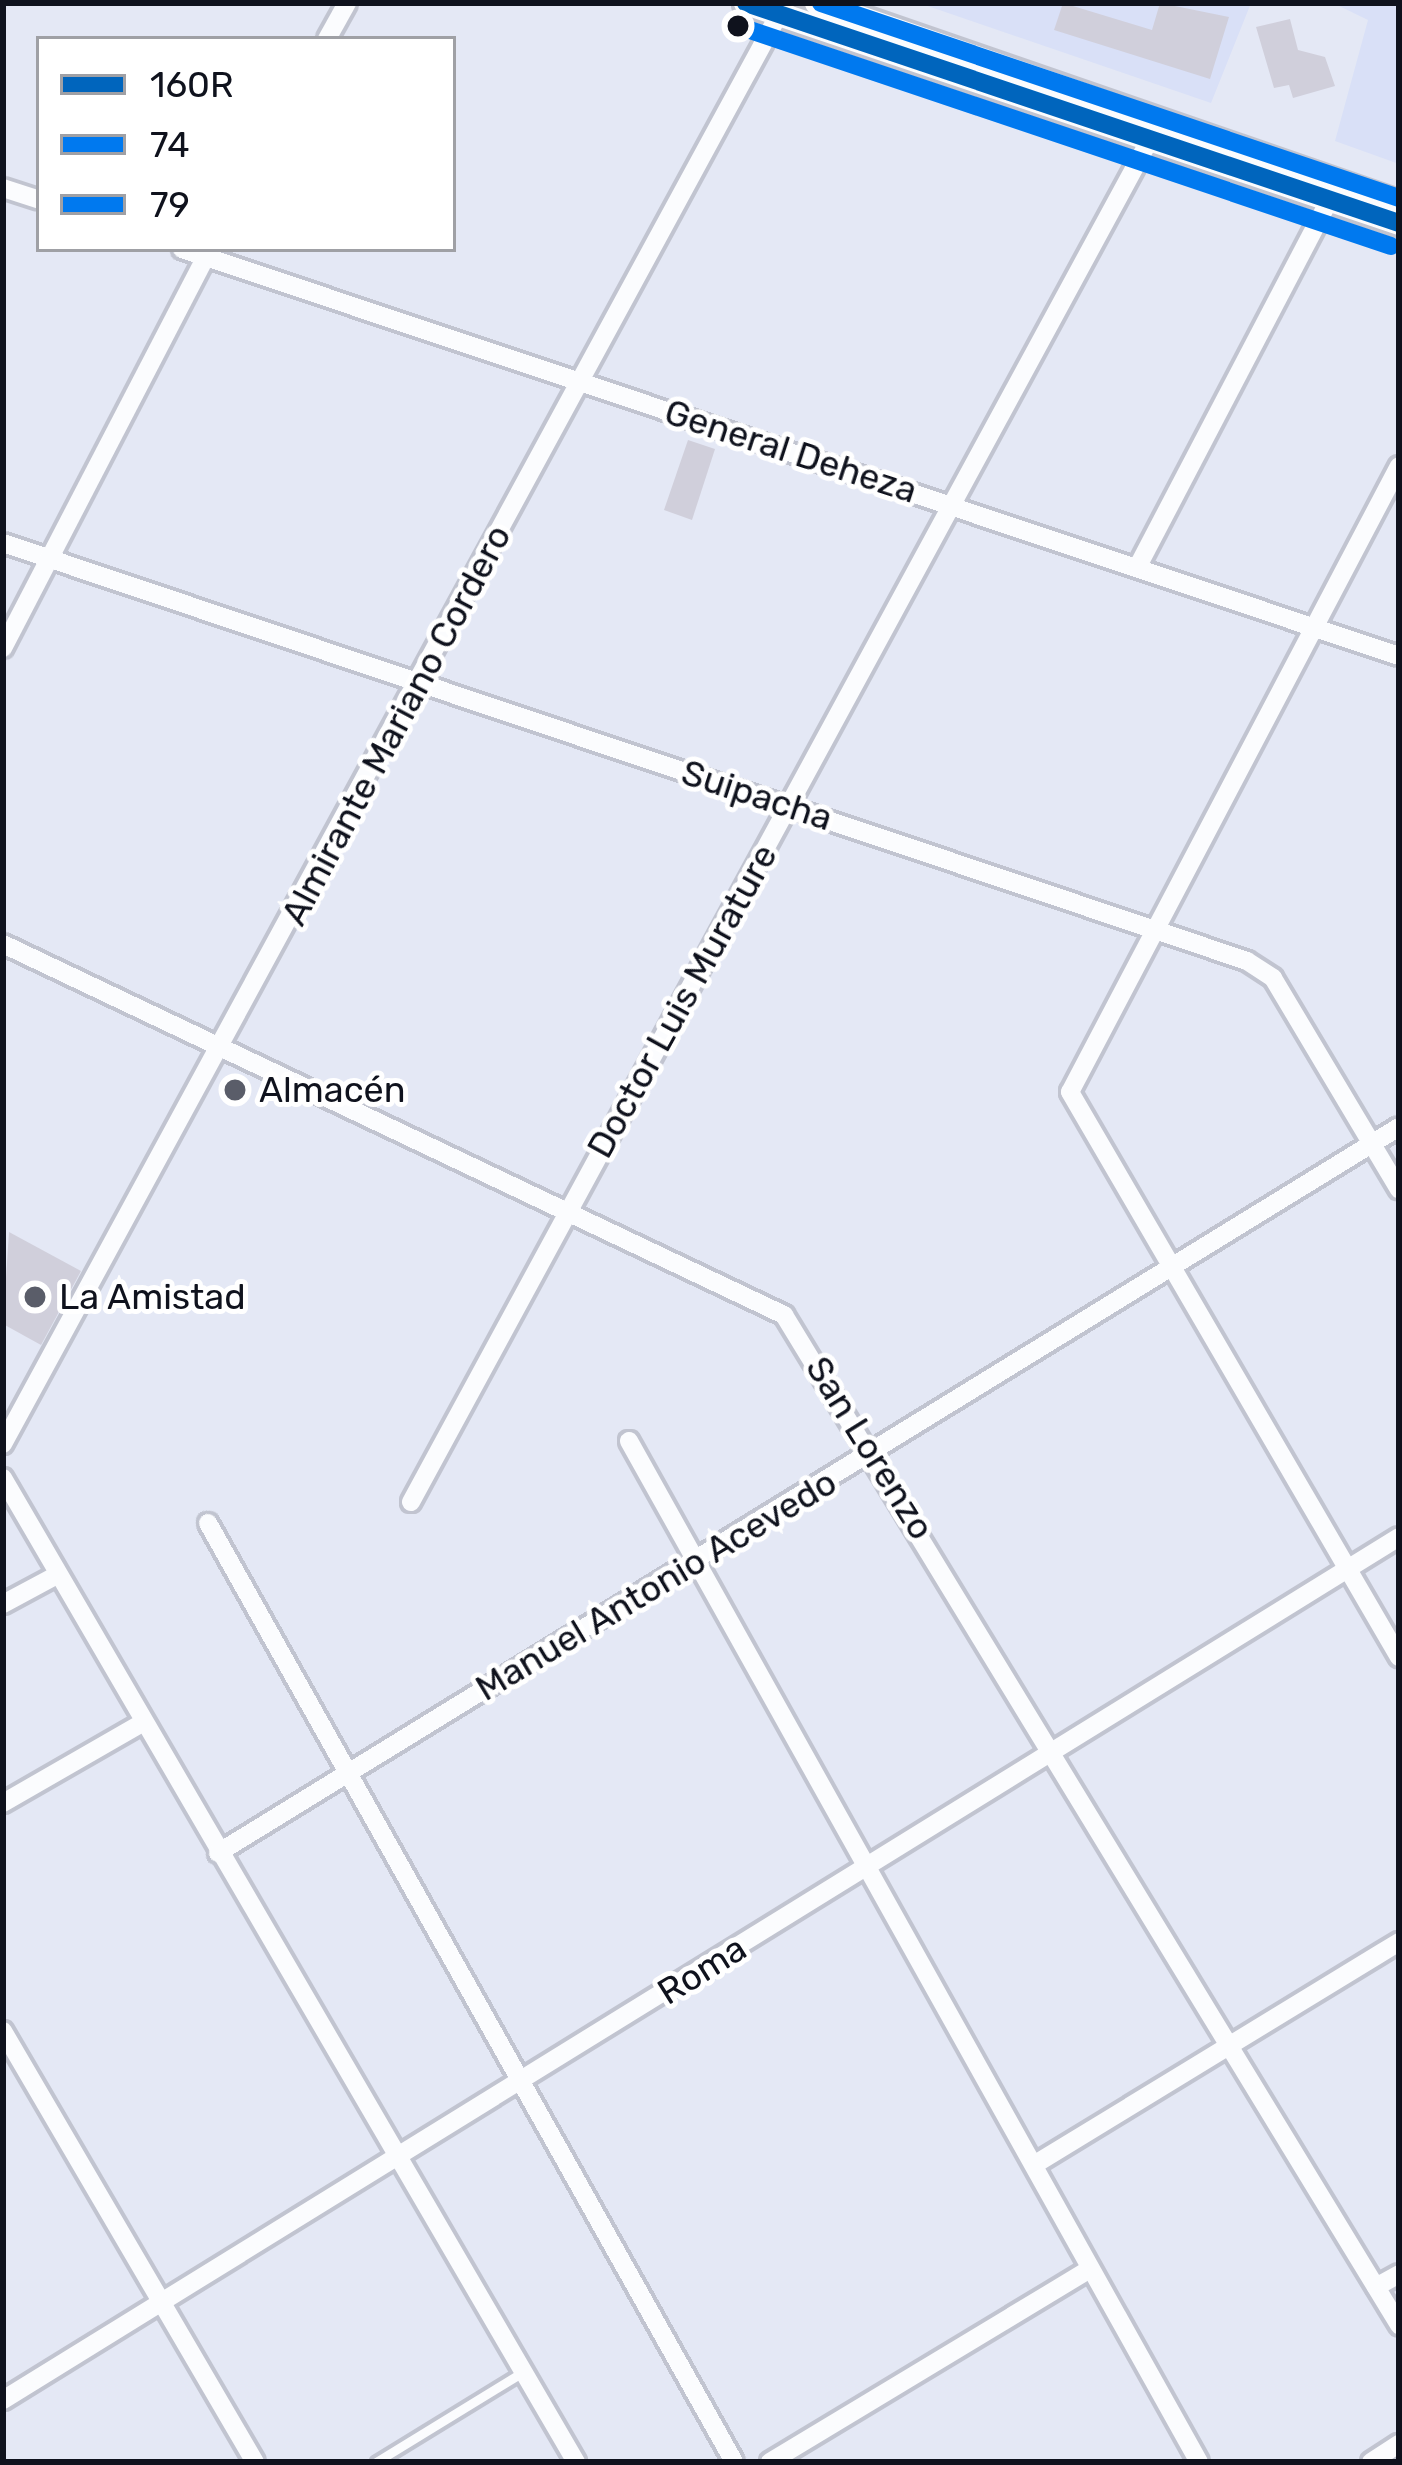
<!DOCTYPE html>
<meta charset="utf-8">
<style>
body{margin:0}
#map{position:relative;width:1402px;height:2465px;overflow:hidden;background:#e4e8f5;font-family:Rubik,sans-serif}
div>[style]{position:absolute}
.built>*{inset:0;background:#d9e0f7}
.building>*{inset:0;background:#d0cfdb}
.path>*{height:3px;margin-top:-1.5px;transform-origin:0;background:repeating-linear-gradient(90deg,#d2d4d7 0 9px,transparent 0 15px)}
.roads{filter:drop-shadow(3px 0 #c1c4d0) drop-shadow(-3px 0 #c1c4d0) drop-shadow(0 3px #c1c4d0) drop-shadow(0 -3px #c1c4d0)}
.service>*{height:9px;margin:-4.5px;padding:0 4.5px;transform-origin:4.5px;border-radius:4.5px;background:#fbfcfe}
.minor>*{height:18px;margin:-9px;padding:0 9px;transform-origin:9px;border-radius:9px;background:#fbfcfe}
.secondary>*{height:24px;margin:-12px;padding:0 12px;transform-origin:12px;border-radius:12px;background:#fbfcfe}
.bus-1>*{height:18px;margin:-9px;padding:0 9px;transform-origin:9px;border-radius:9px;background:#0065bd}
.bus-2>*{height:18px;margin:-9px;padding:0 9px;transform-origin:9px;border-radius:9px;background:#0079ef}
.bus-3>*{height:18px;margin:-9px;padding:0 9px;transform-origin:9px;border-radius:9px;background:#0079ef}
.dots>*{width:33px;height:33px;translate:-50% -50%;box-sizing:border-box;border:6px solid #fff;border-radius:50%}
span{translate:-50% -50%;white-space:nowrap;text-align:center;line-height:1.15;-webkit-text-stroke:10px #fff;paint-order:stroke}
.street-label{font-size:36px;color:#0f121d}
.poi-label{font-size:36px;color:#0f121d}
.left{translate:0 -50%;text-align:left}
.frame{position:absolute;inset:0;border:6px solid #0f121d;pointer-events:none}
.legend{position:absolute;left:36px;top:36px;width:420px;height:216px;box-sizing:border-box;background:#fff;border:3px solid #9fa0a5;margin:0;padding:15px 21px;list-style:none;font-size:36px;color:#0f121d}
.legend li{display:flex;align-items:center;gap:24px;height:60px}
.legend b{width:60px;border:3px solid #9fa0a5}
</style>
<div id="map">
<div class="built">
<div style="clip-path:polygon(919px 3px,1251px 3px,1211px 103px)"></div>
<div style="clip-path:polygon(1333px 3px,1399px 3px,1399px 164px,1335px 141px,1368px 20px)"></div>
</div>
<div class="building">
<div style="clip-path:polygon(1063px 3px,1152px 30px,1160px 3px,1229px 17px,1210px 79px,1054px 30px)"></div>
<div style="clip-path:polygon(1290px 19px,1298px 50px,1325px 57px,1335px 86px,1293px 98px,1289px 85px,1274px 88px,1256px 27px)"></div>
<div style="clip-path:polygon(688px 440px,715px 449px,692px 520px,664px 510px)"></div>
<div style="clip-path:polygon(9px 1232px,81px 1271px,41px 1345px,3px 1324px)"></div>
</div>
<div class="path">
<div style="left:1398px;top:104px;width:3px;rotate:-72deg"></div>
</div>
<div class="roads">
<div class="service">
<div style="left:376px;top:2462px;width:172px;rotate:-31.5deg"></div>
</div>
<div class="minor">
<div style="left:327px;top:39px;width:41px;rotate:-60.9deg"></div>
<div style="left:3px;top:188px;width:38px;rotate:18deg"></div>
<div style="left:182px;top:249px;width:1283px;rotate:18.49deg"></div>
<div style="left:1399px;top:466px;width:707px;rotate:117.72deg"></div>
<div style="left:1070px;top:1092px;width:654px;rotate:59.79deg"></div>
<div style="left:3px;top:543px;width:1312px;rotate:18.57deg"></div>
<div style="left:1247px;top:961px;width:31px;rotate:33deg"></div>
<div style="left:1273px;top:978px;width:246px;rotate:59.2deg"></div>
<div style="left:1138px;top:566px;width:413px;rotate:-62.4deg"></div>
<div style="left:3px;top:648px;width:449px;rotate:-62.6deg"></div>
<div style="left:3px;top:944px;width:865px;rotate:25.41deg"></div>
<div style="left:784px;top:1315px;width:1183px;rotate:58.66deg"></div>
<div style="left:629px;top:1441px;width:1169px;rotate:60.83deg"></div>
<div style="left:3px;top:1444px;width:1640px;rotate:-61.51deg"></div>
<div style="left:3px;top:1478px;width:1139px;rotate:59.79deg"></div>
<div style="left:411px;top:1502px;width:1561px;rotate:-61.53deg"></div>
<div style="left:208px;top:1523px;width:1076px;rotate:60.74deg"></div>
<div style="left:3px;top:1604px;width:61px;rotate:-28.2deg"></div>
<div style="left:3px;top:1803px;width:160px;rotate:-29.9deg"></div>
<div style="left:218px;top:1853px;width:1386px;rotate:-31.58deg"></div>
<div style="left:3px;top:2031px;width:499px;rotate:59.7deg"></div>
<div style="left:1037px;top:2163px;width:424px;rotate:-31.4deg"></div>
<div style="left:1376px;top:2287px;width:26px;rotate:-29deg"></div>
<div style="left:3px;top:2400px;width:1641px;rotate:-31.72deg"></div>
<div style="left:770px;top:2462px;width:374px;rotate:-31.1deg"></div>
<div style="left:1371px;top:2462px;width:33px;rotate:-33deg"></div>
</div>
<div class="secondary">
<div style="left:746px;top:3px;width:689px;rotate:18.62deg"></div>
<div style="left:817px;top:3px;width:616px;rotate:19.05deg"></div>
</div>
</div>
<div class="bus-1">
<div style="left:746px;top:3px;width:689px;rotate:18.62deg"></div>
</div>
<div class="bus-2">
<div style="left:738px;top:26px;width:689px;rotate:18.62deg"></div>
</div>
<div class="bus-3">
<div style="left:821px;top:3px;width:610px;rotate:18.64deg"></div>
</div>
<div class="dots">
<div style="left:738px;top:26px;background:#0f121d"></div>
<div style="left:235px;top:1090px;background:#5a5d69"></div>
<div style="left:35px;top:1297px;background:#5a5d69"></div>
</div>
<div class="street-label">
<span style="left:791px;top:451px;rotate:18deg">General Deheza</span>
<span style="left:396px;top:725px;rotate:-62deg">Almirante Mariano Cordero</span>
<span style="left:757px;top:795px;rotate:18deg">Suipacha</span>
<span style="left:682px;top:1001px;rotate:-61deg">Doctor Luis Murature</span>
<span style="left:870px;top:1448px;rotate:58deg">San Lorenzo</span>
<span style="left:656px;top:1585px;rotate:-31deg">Manuel Antonio Acevedo</span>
<span style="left:702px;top:1970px;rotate:-32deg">Roma</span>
</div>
<div class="poi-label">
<span class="left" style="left:259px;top:1090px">Almacén</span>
<span class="left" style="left:59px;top:1297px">La Amistad</span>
</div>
<div class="frame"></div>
<ul class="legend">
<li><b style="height:15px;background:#0065bd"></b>160R</li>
<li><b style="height:15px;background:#0079ef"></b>74</li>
<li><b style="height:15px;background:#0079ef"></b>79</li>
</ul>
</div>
